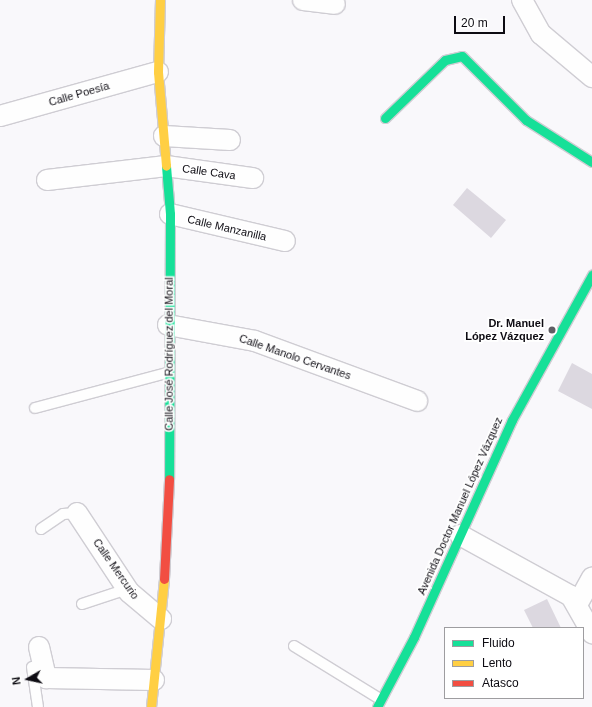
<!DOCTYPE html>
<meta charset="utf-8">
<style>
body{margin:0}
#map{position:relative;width:592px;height:707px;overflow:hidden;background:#f9f8fb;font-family:Helvetica,sans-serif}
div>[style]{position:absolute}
.building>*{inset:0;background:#dcd8e0}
.roads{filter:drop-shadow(1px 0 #cfcdd3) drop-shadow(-1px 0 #cfcdd3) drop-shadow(0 1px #cfcdd3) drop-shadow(0 -1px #cfcdd3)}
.lane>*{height:10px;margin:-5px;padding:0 5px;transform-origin:5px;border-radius:5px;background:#fefefe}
.street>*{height:20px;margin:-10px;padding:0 10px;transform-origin:10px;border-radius:10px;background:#fefefe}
.fast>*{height:9px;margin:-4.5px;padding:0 4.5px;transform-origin:4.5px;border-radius:4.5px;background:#16e098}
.slow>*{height:9px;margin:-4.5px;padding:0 4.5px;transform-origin:4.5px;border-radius:4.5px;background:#ffcf43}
.jam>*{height:9px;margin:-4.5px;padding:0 4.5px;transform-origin:4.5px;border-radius:4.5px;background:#f24e42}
.dots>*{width:11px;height:11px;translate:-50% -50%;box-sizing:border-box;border:2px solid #fff;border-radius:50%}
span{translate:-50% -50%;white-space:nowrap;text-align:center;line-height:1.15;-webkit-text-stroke:3.5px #fff;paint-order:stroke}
.street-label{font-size:11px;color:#0d0b12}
.poi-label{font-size:11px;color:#0d0b12;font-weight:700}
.right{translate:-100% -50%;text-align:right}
.legend{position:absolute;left:444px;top:627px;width:140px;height:72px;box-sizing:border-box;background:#fff;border:1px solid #9e9da0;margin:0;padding:5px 7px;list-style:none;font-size:12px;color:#0d0b12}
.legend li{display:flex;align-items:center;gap:8px;height:20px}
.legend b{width:20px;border:1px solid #9e9da0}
.north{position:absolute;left:8px;top:659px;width:40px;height:40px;-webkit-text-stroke:3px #fff;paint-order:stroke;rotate:261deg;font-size:11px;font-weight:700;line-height:16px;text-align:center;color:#0d0b12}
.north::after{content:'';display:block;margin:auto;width:14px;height:18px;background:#0d0b12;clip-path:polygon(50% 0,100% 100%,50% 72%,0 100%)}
.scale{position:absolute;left:454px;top:16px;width:51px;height:18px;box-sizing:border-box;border:2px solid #0d0b12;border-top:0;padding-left:5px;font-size:12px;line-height:14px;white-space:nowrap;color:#0d0b12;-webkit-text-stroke:3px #fff;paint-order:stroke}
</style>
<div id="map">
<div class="building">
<div style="clip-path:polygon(467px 188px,506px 220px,491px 238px,453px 205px)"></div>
<div style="clip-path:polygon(572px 363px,592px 374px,592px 409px,558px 391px)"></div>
<div style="clip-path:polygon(547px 599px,561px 628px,533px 628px,524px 610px)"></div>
</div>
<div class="roads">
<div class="lane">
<div style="left:35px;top:408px;width:137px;rotate:-14.9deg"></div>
<div style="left:41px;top:529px;width:27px;rotate:-34deg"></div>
<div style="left:63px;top:514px;width:14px;rotate:-4deg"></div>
<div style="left:82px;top:604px;width:47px;rotate:-18.4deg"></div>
<div style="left:294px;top:646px;width:101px;rotate:31.6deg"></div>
<div style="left:32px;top:667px;width:40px;rotate:81.5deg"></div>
</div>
<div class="street">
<div style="left:303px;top:0;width:32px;rotate:7deg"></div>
<div style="left:522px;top:0;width:39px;rotate:61deg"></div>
<div style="left:541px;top:34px;width:67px;rotate:40.1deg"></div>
<div style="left:0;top:116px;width:164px;rotate:-15.6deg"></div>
<div style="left:164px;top:136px;width:66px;rotate:3.5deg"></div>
<div style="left:47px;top:180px;width:120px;rotate:-6.7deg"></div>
<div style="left:166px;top:166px;width:88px;rotate:7.9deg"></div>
<div style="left:170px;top:214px;width:118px;rotate:13.2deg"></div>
<div style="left:168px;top:325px;width:88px;rotate:10.4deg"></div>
<div style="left:255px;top:341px;width:173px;rotate:20.3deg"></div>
<div style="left:77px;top:513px;width:95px;rotate:56.6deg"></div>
<div style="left:129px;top:592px;width:42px;rotate:40.2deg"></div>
<div style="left:460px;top:535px;width:127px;rotate:28.8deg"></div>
<div style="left:571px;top:596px;width:43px;rotate:60.4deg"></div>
<div style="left:578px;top:603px;width:29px;rotate:-61deg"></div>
<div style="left:39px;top:647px;width:32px;rotate:77deg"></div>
<div style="left:46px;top:678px;width:108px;rotate:1.1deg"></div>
</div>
<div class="fast">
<div style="left:385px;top:118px;width:83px;rotate:-44deg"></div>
<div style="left:445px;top:60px;width:17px;rotate:-13deg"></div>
<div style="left:462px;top:56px;width:91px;rotate:45deg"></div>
<div style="left:526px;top:120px;width:78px;rotate:32.5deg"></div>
<div style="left:166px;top:166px;width:48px;rotate:85.2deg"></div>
<div style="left:170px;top:214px;width:265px;rotate:90.2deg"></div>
<div style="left:377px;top:707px;width:79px;rotate:-62.1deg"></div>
<div style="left:414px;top:637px;width:238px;rotate:-65.7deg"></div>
<div style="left:512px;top:420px;width:166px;rotate:-61.1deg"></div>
</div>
<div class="slow">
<div style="left:160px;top:0;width:72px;rotate:91.6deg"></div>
<div style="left:158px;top:72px;width:94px;rotate:85.1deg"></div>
<div style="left:151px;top:707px;width:129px;rotate:-84.2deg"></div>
</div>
<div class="jam">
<div style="left:164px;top:579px;width:100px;rotate:-87.1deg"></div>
</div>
</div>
<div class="dots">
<div style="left:552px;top:330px;background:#605e64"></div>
</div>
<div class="street-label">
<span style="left:79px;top:94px;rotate:-16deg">Calle Poesía</span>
<span style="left:209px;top:172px;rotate:8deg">Calle Cava</span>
<span style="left:227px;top:228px;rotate:13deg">Calle Manzanilla</span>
<span style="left:169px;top:354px;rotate:-90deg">Calle José Rodríguez del Moral</span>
<span style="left:295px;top:357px;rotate:19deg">Calle Manolo Cervantes</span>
<span style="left:460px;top:506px;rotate:-66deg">Avenida Doctor Manuel López Vázquez</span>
<span style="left:116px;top:569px;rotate:55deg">Calle Mercurio</span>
</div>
<div class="poi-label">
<span class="right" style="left:544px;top:330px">Dr. Manuel<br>López Vázquez</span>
</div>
<ul class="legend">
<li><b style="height:5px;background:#16e098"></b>Fluido</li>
<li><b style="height:5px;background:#ffcf43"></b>Lento</li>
<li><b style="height:5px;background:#f24e42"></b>Atasco</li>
</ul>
<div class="north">N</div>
<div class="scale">20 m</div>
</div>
